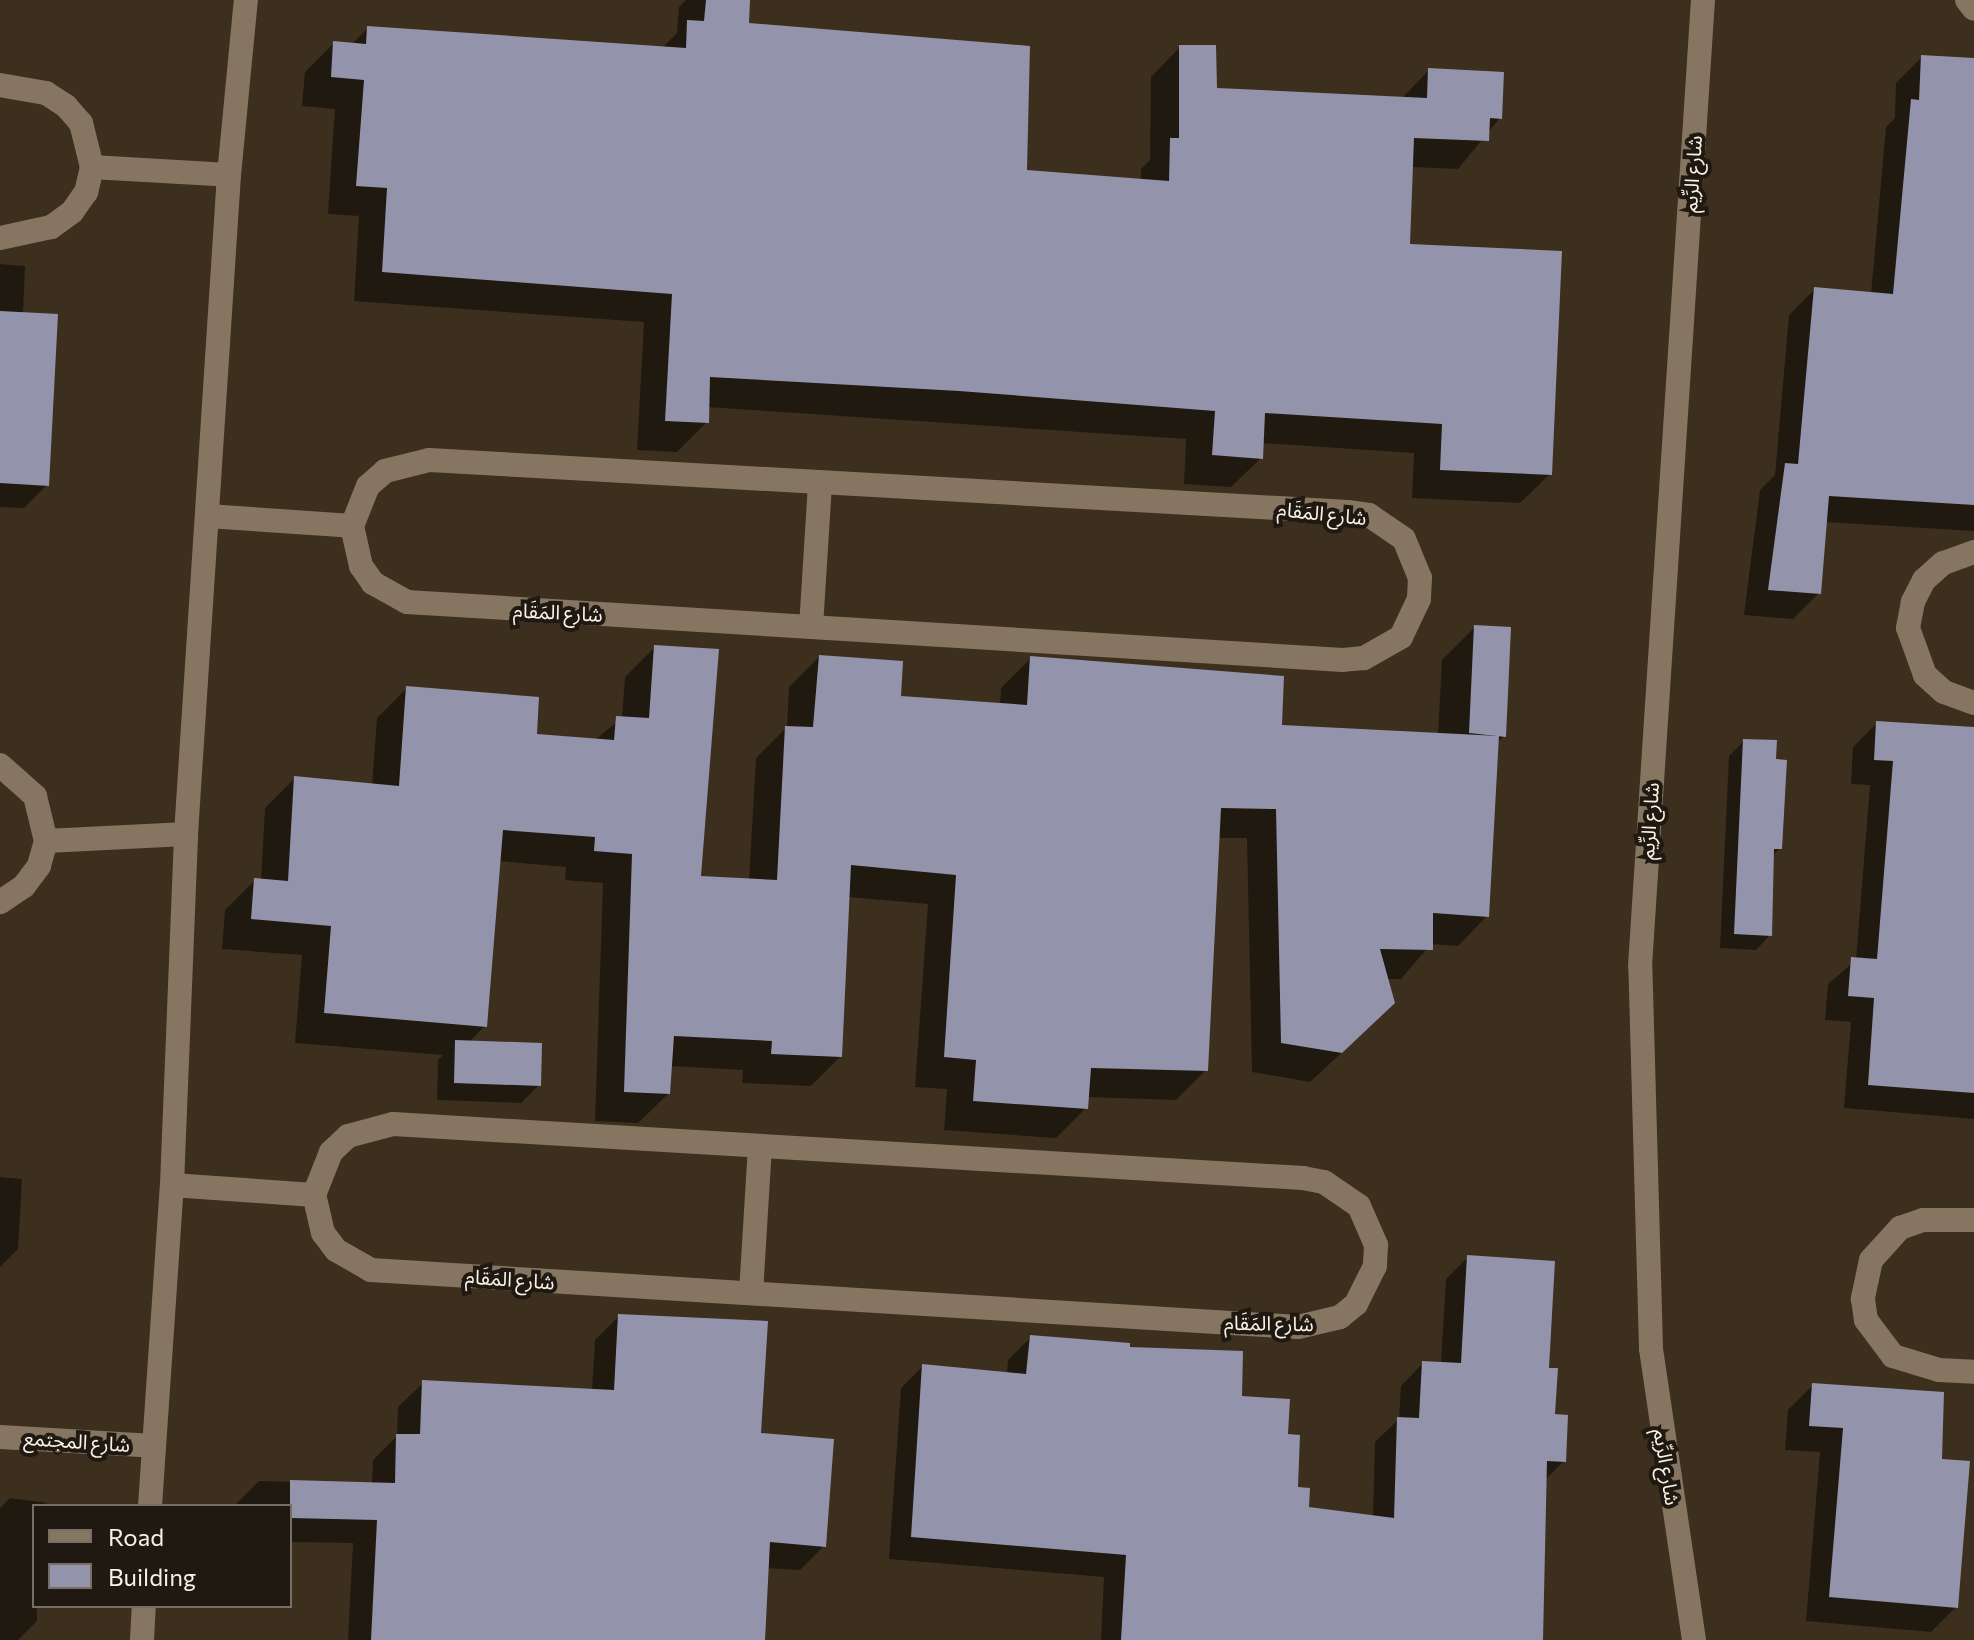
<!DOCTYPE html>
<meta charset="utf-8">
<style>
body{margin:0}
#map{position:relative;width:1974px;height:1640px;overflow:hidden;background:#3d2f1d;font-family:Commissioner,"Noto Sans Arabic",sans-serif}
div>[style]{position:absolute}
.shadow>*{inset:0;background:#0007}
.building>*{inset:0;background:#9493ac}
.minor>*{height:24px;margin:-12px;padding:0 12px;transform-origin:12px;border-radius:12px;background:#867661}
span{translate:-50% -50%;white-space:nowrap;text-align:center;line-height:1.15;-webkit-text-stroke:8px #1f1911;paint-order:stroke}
.street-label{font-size:20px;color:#faf1e6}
.legend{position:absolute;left:32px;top:1504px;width:260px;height:104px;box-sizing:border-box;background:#1f1911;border:2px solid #776f66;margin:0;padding:10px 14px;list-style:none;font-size:24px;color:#faf1e6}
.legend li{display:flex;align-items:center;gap:16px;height:40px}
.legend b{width:40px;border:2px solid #776f66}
</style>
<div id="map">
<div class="shadow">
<div style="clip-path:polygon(686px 0,748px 0,747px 25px,1025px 172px,1141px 181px,1141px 169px,1150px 160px,1151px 77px,1180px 47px,1215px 90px,1401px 99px,1429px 70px,1500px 118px,1458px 169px,1411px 167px,1408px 246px,1550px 474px,1520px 503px,1412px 498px,1414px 453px,1261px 443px,1261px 458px,1231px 487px,1184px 484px,1186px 439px,707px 407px,707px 422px,677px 452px,637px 450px,644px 322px,354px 301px,359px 216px,328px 214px,335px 109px,302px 106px,305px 72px,334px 43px,352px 44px,368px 28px,662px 48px,677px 33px,679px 7px)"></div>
<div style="clip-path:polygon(1922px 57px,1974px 60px,1974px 531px,1825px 522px,1819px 593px,1793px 619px,1744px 615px,1760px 490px,1775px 475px,1789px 315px,1815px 289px,1871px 294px,1886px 127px,1895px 118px,1896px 83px)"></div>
<div style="clip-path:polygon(0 264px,25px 266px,23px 314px,47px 485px,24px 508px,0 507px)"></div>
<div style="clip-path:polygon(1475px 627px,1504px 736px,1497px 743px,1487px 916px,1458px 946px,1431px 944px,1401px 979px,1386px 979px,1363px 1033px,1310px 1082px,1252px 1072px,1247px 838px,1217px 838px,1206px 1070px,1176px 1100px,1087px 1097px,1086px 1108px,1056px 1138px,944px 1130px,947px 1089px,915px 1087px,928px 904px,848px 897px,840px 1057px,811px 1086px,742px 1083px,743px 1070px,670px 1066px,668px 1094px,638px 1123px,595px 1121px,603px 883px,565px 880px,566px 867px,498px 861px,485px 1026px,469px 1042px,539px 1085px,521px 1103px,437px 1100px,438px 1060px,443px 1055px,295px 1043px,302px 955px,222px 949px,225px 910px,255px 880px,261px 881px,265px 808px,295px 778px,372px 785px,377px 718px,407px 688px,535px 736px,595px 740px,622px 718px,625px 677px,655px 647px,699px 878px,749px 881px,756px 758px,787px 727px,789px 687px,819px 657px,899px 698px,1000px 705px,1001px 688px,1031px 658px,1280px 726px,1438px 735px,1442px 660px)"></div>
<div style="clip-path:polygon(1877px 723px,1974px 729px,1974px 1119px,1844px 1108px,1851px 1022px,1825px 1020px,1828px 984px,1856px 960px,1870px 785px,1851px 784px,1853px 747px)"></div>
<div style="clip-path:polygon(1744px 741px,1780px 848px,1772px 856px,1770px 935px,1756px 950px,1720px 948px,1729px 756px)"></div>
<div style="clip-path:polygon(0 1177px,22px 1179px,18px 1249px,0 1267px)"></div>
<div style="clip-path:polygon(1468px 1257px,1547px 1369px,1564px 1461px,1545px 1480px,1541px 1640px,1101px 1640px,1104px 1577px,889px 1559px,901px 1388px,923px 1366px,1007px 1374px,1008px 1360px,1031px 1337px,1127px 1349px,1239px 1398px,1286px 1436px,1296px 1489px,1307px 1509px,1373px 1517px,1375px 1442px,1399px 1419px,1401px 1386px,1423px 1363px,1441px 1364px,1446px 1279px)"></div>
<div style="clip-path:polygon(619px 1316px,758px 1434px,824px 1546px,800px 1570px,767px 1568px,763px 1640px,348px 1640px,353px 1543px,290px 1542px,290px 1506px,234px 1506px,259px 1481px,372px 1484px,373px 1460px,397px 1436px,398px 1407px,423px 1383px,592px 1391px,595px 1340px)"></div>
<div style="clip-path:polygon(1813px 1385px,1939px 1461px,1956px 1607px,1931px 1632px,1806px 1621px,1820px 1452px,1785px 1450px,1788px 1410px)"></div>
<div style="clip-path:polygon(10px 1498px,48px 1503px,34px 1506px,37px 1621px,18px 1640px,0 1640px,0 1508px)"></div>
</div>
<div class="building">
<div style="clip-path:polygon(706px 0,750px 0,749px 23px,1030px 46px,1027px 170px,1169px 181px,1170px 138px,1179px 138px,1179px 45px,1216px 45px,1217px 88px,1427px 98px,1428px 68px,1504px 72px,1502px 119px,1490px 118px,1489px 141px,1414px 138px,1410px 244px,1562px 251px,1552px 475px,1440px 470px,1442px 424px,1265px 413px,1263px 459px,1212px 455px,1215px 411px,959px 391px,710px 377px,709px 423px,665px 421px,672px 294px,382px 272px,387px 188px,356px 186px,364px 80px,331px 77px,333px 41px,366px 44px,367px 26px,686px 48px,687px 20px,704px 21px)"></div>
<div style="clip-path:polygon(1921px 55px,1974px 58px,1974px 505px,1829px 496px,1821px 594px,1768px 590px,1785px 463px,1798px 464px,1814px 287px,1893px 294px,1911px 99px,1919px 100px)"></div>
<div style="clip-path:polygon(0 311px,58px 314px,49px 486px,0 483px)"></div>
<div style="clip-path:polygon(1474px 625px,1511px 627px,1506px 737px,1469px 733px)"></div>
<div style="clip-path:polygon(654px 645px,719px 649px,701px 876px,777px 880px,785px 726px,813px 727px,819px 655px,903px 661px,901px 696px,1027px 705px,1030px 656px,1284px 676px,1282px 725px,1499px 736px,1489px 917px,1433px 913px,1433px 950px,1380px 949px,1395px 1003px,1342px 1053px,1281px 1043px,1276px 809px,1221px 808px,1208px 1071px,1091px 1068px,1088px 1109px,973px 1101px,976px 1060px,944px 1057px,956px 875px,851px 865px,842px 1057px,771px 1054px,772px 1041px,674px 1036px,670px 1094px,624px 1092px,632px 854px,594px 851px,595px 837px,503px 830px,487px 1027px,324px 1013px,331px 926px,251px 919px,254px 878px,288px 881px,294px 776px,399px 786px,406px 686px,539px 697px,537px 734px,614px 740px,616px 716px,649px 718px)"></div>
<div style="clip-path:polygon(1876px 721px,1974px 727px,1974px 1093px,1868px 1085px,1874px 998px,1848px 996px,1851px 957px,1877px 959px,1893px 761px,1874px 760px)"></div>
<div style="clip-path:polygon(1743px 739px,1777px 740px,1776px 759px,1787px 760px,1782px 849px,1774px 849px,1772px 936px,1734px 934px)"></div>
<div style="clip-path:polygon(455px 1040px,542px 1043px,541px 1086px,454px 1083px)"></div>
<div style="clip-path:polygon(1467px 1255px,1555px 1261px,1549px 1368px,1558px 1368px,1555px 1414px,1568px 1415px,1566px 1462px,1547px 1461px,1543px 1640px,1121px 1640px,1126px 1555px,911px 1537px,922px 1364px,1026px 1374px,1030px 1335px,1130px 1343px,1130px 1347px,1243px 1351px,1242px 1396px,1290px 1399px,1288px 1434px,1300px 1435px,1298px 1487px,1310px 1488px,1309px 1507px,1394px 1518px,1397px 1417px,1419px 1418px,1422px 1361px,1461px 1363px)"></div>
<div style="clip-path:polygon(618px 1314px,768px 1321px,761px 1433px,834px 1439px,826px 1547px,770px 1542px,765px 1640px,371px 1640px,377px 1520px,290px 1518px,290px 1480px,395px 1483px,396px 1434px,420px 1434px,422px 1380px,614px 1390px)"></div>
<div style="clip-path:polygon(1812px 1383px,1944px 1392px,1942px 1459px,1970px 1461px,1958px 1608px,1829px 1597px,1843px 1428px,1809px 1426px)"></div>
</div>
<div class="minor">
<div style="left:1967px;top:0;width:11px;rotate:52deg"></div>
<div style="left:0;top:85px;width:47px;rotate:9.9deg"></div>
<div style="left:46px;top:93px;width:24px;rotate:33deg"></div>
<div style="left:66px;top:106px;width:23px;rotate:49deg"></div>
<div style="left:81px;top:123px;width:45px;rotate:76deg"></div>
<div style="left:92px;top:167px;width:26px;rotate:103deg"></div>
<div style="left:86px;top:192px;width:24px;rotate:125deg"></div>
<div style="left:72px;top:212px;width:26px;rotate:144deg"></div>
<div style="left:51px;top:227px;width:52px;rotate:167.8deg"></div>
<div style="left:92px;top:167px;width:137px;rotate:3.3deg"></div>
<div style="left:429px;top:460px;width:920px;rotate:3.24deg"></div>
<div style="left:1348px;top:512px;width:21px;rotate:8deg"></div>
<div style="left:1369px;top:515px;width:42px;rotate:34.4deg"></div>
<div style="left:1404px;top:539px;width:42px;rotate:67.7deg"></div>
<div style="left:1420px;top:578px;width:21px;rotate:93deg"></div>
<div style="left:1419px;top:599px;width:42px;rotate:115.3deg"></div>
<div style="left:1401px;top:637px;width:43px;rotate:150.4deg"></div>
<div style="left:1364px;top:658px;width:21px;rotate:175deg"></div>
<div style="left:1343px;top:660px;width:938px;rotate:-176.45deg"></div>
<div style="left:407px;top:602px;width:39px;rotate:-151deg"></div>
<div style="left:373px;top:583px;width:21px;rotate:-125deg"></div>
<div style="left:361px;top:566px;width:41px;rotate:-102.7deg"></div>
<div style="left:352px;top:526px;width:43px;rotate:-68.2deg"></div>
<div style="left:368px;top:486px;width:23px;rotate:-41deg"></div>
<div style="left:385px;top:471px;width:45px;rotate:-14deg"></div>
<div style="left:207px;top:516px;width:145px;rotate:3.9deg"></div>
<div style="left:1974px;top:552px;width:33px;rotate:160deg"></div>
<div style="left:1943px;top:563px;width:25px;rotate:138deg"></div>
<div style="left:1924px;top:580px;width:25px;rotate:117deg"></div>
<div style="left:1913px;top:602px;width:26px;rotate:101deg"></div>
<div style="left:1908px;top:628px;width:50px;rotate:70.1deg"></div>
<div style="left:1925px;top:675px;width:25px;rotate:42deg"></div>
<div style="left:1944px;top:692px;width:32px;rotate:20deg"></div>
<div style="left:811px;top:627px;width:145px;rotate:-86.4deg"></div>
<div style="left:0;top:765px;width:47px;rotate:41.5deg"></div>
<div style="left:35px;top:796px;width:46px;rotate:76.3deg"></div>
<div style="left:46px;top:841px;width:26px;rotate:106deg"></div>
<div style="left:39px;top:866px;width:25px;rotate:127deg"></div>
<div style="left:24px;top:886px;width:29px;rotate:146deg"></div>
<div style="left:46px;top:841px;width:140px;rotate:-2.9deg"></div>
<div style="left:393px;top:1124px;width:912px;rotate:3.4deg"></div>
<div style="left:1303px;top:1178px;width:21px;rotate:11deg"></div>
<div style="left:1324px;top:1182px;width:42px;rotate:34.4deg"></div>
<div style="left:1359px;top:1206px;width:43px;rotate:66.4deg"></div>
<div style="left:1376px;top:1245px;width:21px;rotate:93deg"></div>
<div style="left:1375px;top:1266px;width:42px;rotate:116.6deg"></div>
<div style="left:1356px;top:1304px;width:21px;rotate:141deg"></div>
<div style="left:1340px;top:1317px;width:43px;rotate:166.6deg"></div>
<div style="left:1298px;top:1327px;width:929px;rotate:-176.48deg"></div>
<div style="left:371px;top:1270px;width:40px;rotate:-150.3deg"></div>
<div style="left:336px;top:1250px;width:21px;rotate:-127deg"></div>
<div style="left:323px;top:1233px;width:39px;rotate:-103deg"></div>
<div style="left:314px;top:1195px;width:46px;rotate:-68.4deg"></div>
<div style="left:331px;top:1152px;width:23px;rotate:-43deg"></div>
<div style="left:348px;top:1136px;width:47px;rotate:-14.9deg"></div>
<div style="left:172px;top:1185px;width:142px;rotate:4deg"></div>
<div style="left:1974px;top:1220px;width:51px;rotate:180deg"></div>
<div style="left:1923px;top:1220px;width:24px;rotate:161deg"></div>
<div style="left:1900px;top:1228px;width:43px;rotate:132.2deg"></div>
<div style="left:1871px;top:1260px;width:40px;rotate:102deg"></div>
<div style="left:1863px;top:1299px;width:21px;rotate:82deg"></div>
<div style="left:1866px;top:1320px;width:45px;rotate:53.1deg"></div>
<div style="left:1893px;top:1356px;width:48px;rotate:16.9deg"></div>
<div style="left:1939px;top:1370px;width:35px;rotate:3deg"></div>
<div style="left:751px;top:1293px;width:146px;rotate:-86.5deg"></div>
<div style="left:0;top:1437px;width:154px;rotate:3.3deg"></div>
<div style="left:150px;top:1506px;width:322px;rotate:-86.1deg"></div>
<div style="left:172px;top:1185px;width:351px;rotate:-87.7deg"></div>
<div style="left:186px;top:834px;width:660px;rotate:-86.27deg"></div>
<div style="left:229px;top:175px;width:176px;rotate:-84.5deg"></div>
<div style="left:142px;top:1640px;width:34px;rotate:-87deg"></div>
<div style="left:1694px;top:1640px;width:295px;rotate:-98.4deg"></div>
<div style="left:1651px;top:1348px;width:382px;rotate:-91.6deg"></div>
<div style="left:1640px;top:966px;width:968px;rotate:-86.27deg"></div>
</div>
<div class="street-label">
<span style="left:1692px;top:174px;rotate:-86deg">شارع الرِّيم</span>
<span style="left:1322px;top:513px;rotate:6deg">شارع المَقَام</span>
<span style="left:558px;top:612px;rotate:3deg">شارع المَقَام</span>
<span style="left:1649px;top:821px;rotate:-86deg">شارع الرِّيم</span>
<span style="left:510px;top:1279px;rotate:4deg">شارع المَقَام</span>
<span style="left:1269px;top:1323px;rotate:1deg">شارع المَقَام</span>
<span style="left:77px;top:1441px;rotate:4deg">شارع المجتمع</span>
<span style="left:1667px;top:1467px;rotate:81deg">شارع الرِّيم</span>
</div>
<ul class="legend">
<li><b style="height:10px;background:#867661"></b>Road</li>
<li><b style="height:22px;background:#9493ac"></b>Building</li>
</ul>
</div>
